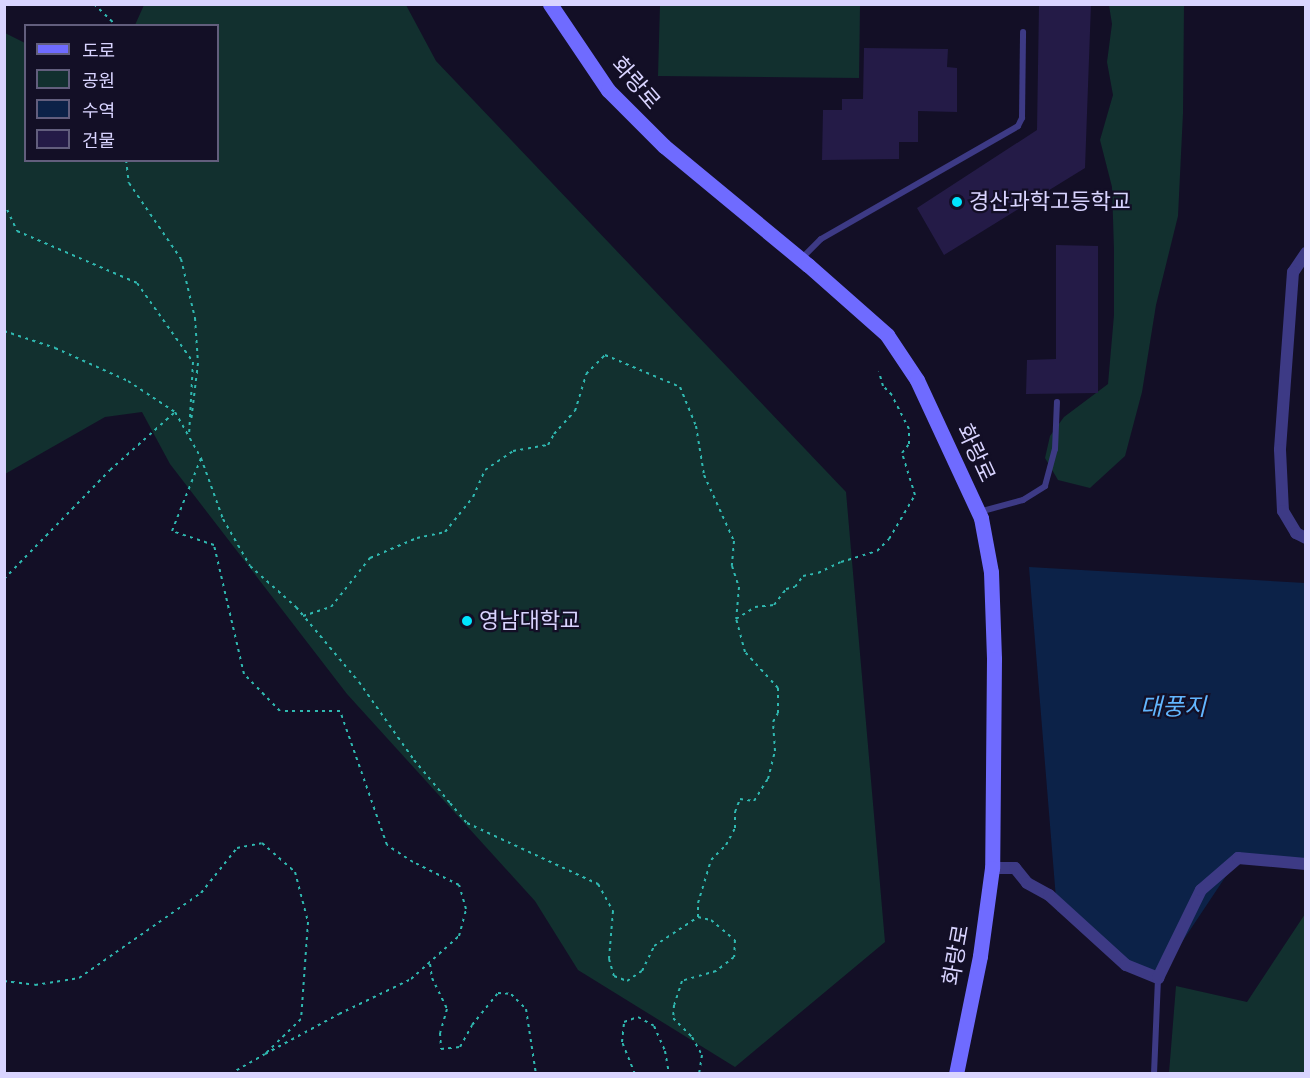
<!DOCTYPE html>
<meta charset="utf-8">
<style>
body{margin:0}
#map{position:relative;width:1310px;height:1078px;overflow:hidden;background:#130f26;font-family:"Space Grotesk","Noto Sans KR",sans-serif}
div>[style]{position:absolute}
.green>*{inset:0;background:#12302f}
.water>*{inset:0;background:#0c2248}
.building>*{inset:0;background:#241b47}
.path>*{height:2px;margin-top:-1px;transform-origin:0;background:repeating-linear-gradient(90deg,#2fb8b0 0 3px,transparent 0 7.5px)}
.lane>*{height:6px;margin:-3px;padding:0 3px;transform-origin:3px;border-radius:3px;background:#3d3a85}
.street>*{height:12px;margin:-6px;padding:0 6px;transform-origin:6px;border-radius:6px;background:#3d3a85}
.secondary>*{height:15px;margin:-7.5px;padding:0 7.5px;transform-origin:7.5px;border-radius:7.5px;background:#6f6bff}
.dots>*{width:16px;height:16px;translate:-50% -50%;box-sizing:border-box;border:3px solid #130f26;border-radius:50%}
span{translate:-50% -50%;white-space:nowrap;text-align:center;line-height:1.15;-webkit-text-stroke:4.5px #130f26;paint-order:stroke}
.street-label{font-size:22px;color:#d9d4ff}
.poi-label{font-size:22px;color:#d9d4ff}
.left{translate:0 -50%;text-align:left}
.water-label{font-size:24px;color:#62b6ff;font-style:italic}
.frame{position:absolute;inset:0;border:6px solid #d9d4ff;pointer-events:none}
.legend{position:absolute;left:24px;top:24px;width:195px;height:138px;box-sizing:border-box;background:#130f26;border:2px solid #625e7d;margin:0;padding:8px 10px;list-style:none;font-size:18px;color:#d9d4ff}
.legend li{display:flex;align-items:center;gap:12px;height:30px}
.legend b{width:30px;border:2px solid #625e7d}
</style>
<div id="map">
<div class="green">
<div style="clip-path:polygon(144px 5px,406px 5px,436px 61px,846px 492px,885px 942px,735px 1067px,578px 970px,535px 901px,347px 694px,170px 464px,142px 412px,105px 417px,5px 474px,5px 33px,25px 43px,26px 160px,218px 160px,218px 26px,135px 25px)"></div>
<div style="clip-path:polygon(660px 5px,860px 5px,859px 78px,658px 76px)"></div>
<div style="clip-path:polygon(1109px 5px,1184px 5px,1183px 113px,1178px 216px,1156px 305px,1142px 392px,1125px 456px,1090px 488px,1058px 480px,1045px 458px,1050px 436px,1064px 417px,1108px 384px,1114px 315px,1114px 250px,1112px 187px,1100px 140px,1113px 95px,1107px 62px,1112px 24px)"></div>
<div style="clip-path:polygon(1305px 914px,1305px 1073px,1169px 1073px,1176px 986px,1247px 1002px)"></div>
</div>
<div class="water">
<div style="clip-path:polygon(1029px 567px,1305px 583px,1305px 864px,1238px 858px,1158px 978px,1126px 965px,1101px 940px,1057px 911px)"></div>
</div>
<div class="building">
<div style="clip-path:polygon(1039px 4px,1091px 4px,1085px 168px,944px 255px,917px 208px,1037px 130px)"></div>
<div style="clip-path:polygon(864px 48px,948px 49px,947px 67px,957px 68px,957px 112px,918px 111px,918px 142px,899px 142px,899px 159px,822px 160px,823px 110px,842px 110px,842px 99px,863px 99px)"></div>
<div style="clip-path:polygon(1056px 245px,1098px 246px,1098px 393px,1026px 394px,1027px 360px,1056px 359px)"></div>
</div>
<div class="path">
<div style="left:94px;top:4px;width:32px;rotate:44deg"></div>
<div style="left:126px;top:160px;width:23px;rotate:83deg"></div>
<div style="left:129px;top:183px;width:92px;rotate:55.6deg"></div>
<div style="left:181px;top:259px;width:61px;rotate:76.7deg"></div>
<div style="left:195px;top:318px;width:45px;rotate:86.2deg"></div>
<div style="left:198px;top:363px;width:59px;rotate:96.8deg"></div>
<div style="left:4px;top:203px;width:31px;rotate:65deg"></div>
<div style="left:17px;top:231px;width:131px;rotate:23.4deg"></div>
<div style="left:137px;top:283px;width:97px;rotate:54.7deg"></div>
<div style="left:193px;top:362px;width:73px;rotate:93.1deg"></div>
<div style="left:4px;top:331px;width:54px;rotate:18.4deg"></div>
<div style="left:55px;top:348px;width:80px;rotate:24.3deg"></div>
<div style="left:128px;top:381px;width:56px;rotate:33.4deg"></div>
<div style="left:175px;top:412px;width:53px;rotate:60.5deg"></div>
<div style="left:201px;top:458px;width:65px;rotate:70.2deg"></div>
<div style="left:223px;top:519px;width:54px;rotate:60.1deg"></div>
<div style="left:250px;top:566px;width:62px;rotate:41.7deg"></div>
<div style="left:296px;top:607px;width:98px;rotate:50deg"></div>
<div style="left:359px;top:682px;width:95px;rotate:54.8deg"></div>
<div style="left:414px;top:760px;width:56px;rotate:50.1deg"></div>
<div style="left:450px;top:803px;width:26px;rotate:50deg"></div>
<div style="left:467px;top:823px;width:145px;rotate:25deg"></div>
<div style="left:598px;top:884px;width:31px;rotate:61deg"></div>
<div style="left:613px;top:911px;width:48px;rotate:94.8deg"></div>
<div style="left:609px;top:959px;width:18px;rotate:74deg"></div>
<div style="left:614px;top:976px;width:14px;rotate:21deg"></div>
<div style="left:627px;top:981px;width:18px;rotate:-34deg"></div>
<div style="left:642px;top:971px;width:28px;rotate:-64deg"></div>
<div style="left:654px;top:946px;width:53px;rotate:-33.4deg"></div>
<div style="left:698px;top:917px;width:13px;rotate:13deg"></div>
<div style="left:711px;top:920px;width:31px;rotate:40deg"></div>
<div style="left:735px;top:940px;width:17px;rotate:93deg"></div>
<div style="left:734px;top:957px;width:23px;rotate:142deg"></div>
<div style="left:716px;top:971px;width:35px;rotate:164deg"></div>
<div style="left:682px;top:981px;width:25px;rotate:108deg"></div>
<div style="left:674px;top:1005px;width:13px;rotate:94deg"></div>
<div style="left:673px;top:1018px;width:27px;rotate:45deg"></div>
<div style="left:692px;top:1037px;width:21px;rotate:61deg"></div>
<div style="left:702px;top:1055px;width:19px;rotate:99deg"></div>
<div style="left:4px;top:579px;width:152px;rotate:-45.8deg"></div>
<div style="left:110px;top:470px;width:86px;rotate:-41.7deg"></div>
<div style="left:303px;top:616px;width:29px;rotate:-18deg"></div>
<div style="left:331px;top:607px;width:63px;rotate:-51.5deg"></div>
<div style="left:370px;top:558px;width:51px;rotate:-23.1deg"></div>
<div style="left:417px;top:538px;width:29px;rotate:-12deg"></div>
<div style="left:445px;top:532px;width:45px;rotate:-51.3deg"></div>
<div style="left:473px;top:497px;width:30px;rotate:-66deg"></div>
<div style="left:485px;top:470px;width:34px;rotate:-34deg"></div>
<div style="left:513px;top:451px;width:36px;rotate:-10deg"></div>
<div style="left:548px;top:445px;width:13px;rotate:-61deg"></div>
<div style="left:554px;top:434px;width:31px;rotate:-48deg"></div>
<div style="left:575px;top:411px;width:39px;rotate:-73deg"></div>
<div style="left:586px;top:374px;width:27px;rotate:-45deg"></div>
<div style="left:605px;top:355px;width:82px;rotate:23.1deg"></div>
<div style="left:680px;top:387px;width:42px;rotate:67.7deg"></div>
<div style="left:696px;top:426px;width:50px;rotate:80.7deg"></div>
<div style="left:704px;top:475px;width:72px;rotate:65.6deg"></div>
<div style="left:734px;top:541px;width:25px;rotate:95deg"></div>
<div style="left:732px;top:566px;width:22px;rotate:72deg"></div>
<div style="left:739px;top:587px;width:32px;rotate:95deg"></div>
<div style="left:698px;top:917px;width:14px;rotate:-90deg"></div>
<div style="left:698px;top:903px;width:45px;rotate:-73.2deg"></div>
<div style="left:711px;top:860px;width:21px;rotate:-45deg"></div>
<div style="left:726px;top:845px;width:19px;rotate:-62deg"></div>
<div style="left:735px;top:828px;width:16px;rotate:-90deg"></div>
<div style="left:735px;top:812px;width:14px;rotate:-69deg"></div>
<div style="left:740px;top:799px;width:14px;rotate:8deg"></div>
<div style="left:754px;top:801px;width:26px;rotate:-58deg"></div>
<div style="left:768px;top:779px;width:29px;rotate:-76deg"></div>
<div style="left:775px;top:751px;width:29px;rotate:-94deg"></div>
<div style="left:773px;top:722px;width:10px;rotate:-61deg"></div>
<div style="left:778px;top:713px;width:25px;rotate:-90deg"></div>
<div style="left:778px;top:688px;width:49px;rotate:-132.5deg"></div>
<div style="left:745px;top:652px;width:34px;rotate:-105deg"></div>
<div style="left:736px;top:619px;width:22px;rotate:-32deg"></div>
<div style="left:755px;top:607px;width:19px;rotate:-6deg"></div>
<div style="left:774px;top:605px;width:20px;rotate:-53deg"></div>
<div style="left:786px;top:589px;width:9px;rotate:-13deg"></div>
<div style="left:795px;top:587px;width:14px;rotate:-54deg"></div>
<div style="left:803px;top:576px;width:15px;rotate:-11deg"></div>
<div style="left:818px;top:573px;width:25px;rotate:-26deg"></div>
<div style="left:841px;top:562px;width:38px;rotate:-17deg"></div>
<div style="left:877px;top:551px;width:17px;rotate:-45deg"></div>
<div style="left:889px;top:539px;width:51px;rotate:-59.4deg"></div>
<div style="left:915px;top:495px;width:44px;rotate:-107.2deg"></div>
<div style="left:902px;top:453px;width:11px;rotate:-52deg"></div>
<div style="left:909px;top:444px;width:15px;rotate:-90deg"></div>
<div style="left:909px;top:429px;width:38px;rotate:-117deg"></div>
<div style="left:892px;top:395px;width:13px;rotate:-135deg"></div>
<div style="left:883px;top:386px;width:15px;rotate:-106deg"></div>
<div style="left:430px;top:964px;width:14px;rotate:82deg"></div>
<div style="left:432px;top:978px;width:34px;rotate:64deg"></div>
<div style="left:447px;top:1009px;width:25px;rotate:106deg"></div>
<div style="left:440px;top:1033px;width:16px;rotate:86deg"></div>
<div style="left:441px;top:1049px;width:19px;rotate:-6deg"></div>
<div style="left:460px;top:1047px;width:25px;rotate:-61deg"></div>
<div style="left:472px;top:1025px;width:41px;rotate:-50.9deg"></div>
<div style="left:498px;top:993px;width:13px;rotate:4deg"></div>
<div style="left:511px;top:994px;width:21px;rotate:45deg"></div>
<div style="left:526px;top:1009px;width:66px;rotate:81.3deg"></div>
<div style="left:4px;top:981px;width:31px;rotate:7deg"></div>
<div style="left:35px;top:985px;width:45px;rotate:-9deg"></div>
<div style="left:79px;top:978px;width:149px;rotate:-34.9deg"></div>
<div style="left:201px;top:893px;width:58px;rotate:-51.3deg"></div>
<div style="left:237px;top:848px;width:25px;rotate:-11deg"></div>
<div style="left:262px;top:843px;width:44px;rotate:41.3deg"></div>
<div style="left:295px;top:872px;width:52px;rotate:75.4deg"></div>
<div style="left:308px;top:922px;width:97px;rotate:94.1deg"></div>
<div style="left:301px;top:1019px;width:50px;rotate:135.8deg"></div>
<div style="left:265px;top:1054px;width:84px;rotate:-28.4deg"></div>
<div style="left:339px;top:1014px;width:80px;rotate:-25.9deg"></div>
<div style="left:411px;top:979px;width:64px;rotate:-41.9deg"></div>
<div style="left:459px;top:936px;width:28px;rotate:-75deg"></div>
<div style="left:466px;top:909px;width:25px;rotate:-106deg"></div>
<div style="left:459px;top:885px;width:51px;rotate:-153.4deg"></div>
<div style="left:413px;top:862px;width:31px;rotate:-147deg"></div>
<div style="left:387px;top:845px;width:142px;rotate:-109.3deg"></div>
<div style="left:340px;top:711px;width:60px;rotate:180deg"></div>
<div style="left:280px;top:711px;width:52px;rotate:-134.2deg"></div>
<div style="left:244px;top:674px;width:132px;rotate:-103.1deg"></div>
<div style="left:214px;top:545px;width:44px;rotate:-161.6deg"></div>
<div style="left:172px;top:531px;width:79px;rotate:-68.3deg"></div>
<div style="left:230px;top:1074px;width:40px;rotate:-29.7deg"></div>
<div style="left:635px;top:1074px;width:35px;rotate:-112deg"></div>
<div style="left:622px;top:1042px;width:20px;rotate:-84deg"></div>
<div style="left:624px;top:1022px;width:15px;rotate:-20deg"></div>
<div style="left:638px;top:1017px;width:18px;rotate:29deg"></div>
<div style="left:654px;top:1026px;width:27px;rotate:66deg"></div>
<div style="left:665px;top:1051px;width:23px;rotate:80deg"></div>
</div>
<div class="lane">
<div style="left:801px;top:259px;width:28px;rotate:-45deg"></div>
<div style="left:821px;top:239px;width:227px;rotate:-29.8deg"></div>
<div style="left:1018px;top:126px;width:9px;rotate:-63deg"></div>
<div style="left:1022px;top:118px;width:86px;rotate:-89.3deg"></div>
<div style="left:979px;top:512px;width:46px;rotate:-15.3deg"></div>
<div style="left:1023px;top:500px;width:26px;rotate:-32deg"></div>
<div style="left:1045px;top:486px;width:38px;rotate:-75deg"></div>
<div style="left:1055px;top:449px;width:47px;rotate:-87.6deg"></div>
<div style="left:1154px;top:1074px;width:96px;rotate:-87.6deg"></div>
</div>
<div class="street">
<div style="left:1306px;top:253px;width:23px;rotate:124deg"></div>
<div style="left:1293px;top:272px;width:178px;rotate:94.2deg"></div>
<div style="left:1280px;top:450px;width:61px;rotate:87.2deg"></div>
<div style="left:1283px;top:511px;width:26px;rotate:59deg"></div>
<div style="left:1296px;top:533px;width:11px;rotate:27deg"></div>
<div style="left:992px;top:868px;width:23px"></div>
<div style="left:1015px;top:868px;width:19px;rotate:51deg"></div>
<div style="left:1027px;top:883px;width:25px;rotate:29deg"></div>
<div style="left:1049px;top:895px;width:104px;rotate:42.3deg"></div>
<div style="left:1126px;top:965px;width:35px;rotate:22deg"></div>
<div style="left:1158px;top:978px;width:98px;rotate:-64deg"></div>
<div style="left:1201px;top:890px;width:49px;rotate:-40.9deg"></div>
<div style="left:1238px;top:858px;width:68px;rotate:5deg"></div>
</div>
<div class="secondary">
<div style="left:550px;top:4px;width:104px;rotate:56deg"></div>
<div style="left:608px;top:90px;width:79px;rotate:45deg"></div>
<div style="left:664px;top:146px;width:187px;rotate:39.6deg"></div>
<div style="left:808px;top:265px;width:106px;rotate:41.5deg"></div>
<div style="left:887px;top:335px;width:54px;rotate:56.3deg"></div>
<div style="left:917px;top:380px;width:152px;rotate:65.1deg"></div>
<div style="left:981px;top:518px;width:55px;rotate:79.5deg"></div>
<div style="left:991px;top:572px;width:87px;rotate:88deg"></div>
<div style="left:994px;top:659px;width:209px;rotate:90.5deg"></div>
<div style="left:992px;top:868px;width:89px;rotate:97.8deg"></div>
<div style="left:980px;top:956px;width:120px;rotate:101.5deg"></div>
</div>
<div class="dots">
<div style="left:957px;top:202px;background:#00e5ff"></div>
<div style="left:467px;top:621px;background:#00e5ff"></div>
</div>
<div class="street-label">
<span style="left:636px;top:83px;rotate:49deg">화랑로</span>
<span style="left:976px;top:453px;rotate:65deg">화랑로</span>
<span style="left:956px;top:955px;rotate:-80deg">화랑로</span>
</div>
<div class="poi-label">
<span class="left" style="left:969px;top:202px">경산과학고등학교</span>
<span class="left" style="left:479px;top:621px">영남대학교</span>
</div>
<div class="water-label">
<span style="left:1173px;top:707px">대풍지</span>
</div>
<div class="frame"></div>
<ul class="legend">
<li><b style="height:8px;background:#6f6bff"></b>도로</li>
<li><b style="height:16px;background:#12302f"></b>공원</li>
<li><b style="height:16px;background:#0c2248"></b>수역</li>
<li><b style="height:16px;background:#241b47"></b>건물</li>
</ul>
</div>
